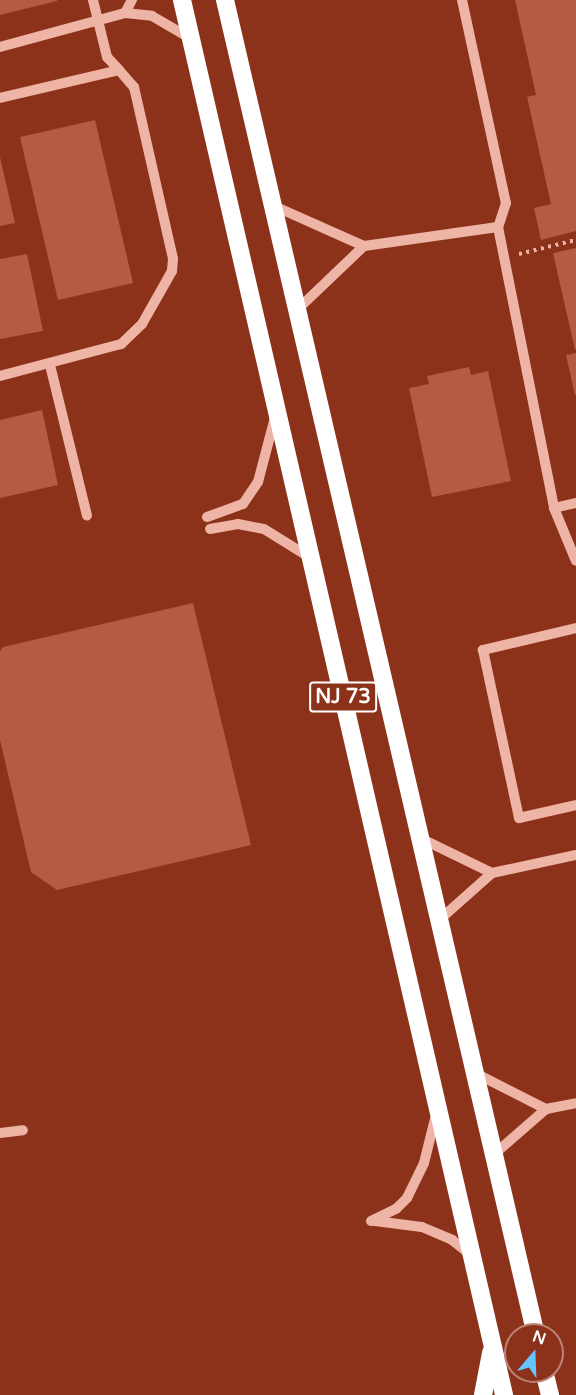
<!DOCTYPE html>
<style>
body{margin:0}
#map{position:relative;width:576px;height:1395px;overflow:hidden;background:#8d321a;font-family:"Varela Round",sans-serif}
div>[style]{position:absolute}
.building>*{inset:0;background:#b55a43}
.path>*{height:4px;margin-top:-2px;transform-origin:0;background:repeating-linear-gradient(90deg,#eeb4a6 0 3px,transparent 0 7.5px)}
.minor>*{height:10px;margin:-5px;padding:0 5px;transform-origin:5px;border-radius:5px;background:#eeb4a6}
.highway>*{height:18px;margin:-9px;padding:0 9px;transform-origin:9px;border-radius:9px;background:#fff}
span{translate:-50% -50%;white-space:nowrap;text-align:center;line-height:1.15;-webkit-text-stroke:5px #8d321a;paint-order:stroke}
.shield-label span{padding:2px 4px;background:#8d321a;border:2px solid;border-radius:4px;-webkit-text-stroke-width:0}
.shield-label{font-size:20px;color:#fff;font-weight:700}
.north{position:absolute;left:504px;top:1323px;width:60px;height:60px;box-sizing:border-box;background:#8d321a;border:2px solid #bb8476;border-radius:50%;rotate:19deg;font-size:16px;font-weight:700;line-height:24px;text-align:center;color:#fff}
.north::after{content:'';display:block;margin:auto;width:21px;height:27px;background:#63c6ff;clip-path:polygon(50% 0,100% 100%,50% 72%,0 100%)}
</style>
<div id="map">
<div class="building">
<div style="clip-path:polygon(0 0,57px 0,57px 1px,0 15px)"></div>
<div style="clip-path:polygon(515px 0,576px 0,576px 231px,541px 240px,534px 208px,551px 204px,527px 97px,536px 95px)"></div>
<div style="clip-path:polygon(95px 120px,133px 283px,58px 300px,20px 137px)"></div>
<div style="clip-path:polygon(0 157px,15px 223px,0 226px)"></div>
<div style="clip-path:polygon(576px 248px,576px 349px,575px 350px,553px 253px)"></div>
<div style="clip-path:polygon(27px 254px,43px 331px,0 339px,0 259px)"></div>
<div style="clip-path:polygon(576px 353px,576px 395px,575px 395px,566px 355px)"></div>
<div style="clip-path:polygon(469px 367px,471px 375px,488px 371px,511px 481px,432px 497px,409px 388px,429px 384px,427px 376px)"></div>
<div style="clip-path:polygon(42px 410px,58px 485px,0 498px,0 420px)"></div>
<div style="clip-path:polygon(193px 603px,251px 845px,57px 890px,31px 872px,0 740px,0 651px,3px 647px)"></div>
</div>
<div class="path">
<div style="left:519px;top:254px;width:59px;rotate:-13.8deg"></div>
</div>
<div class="minor">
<div style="left:93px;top:0;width:59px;rotate:76.2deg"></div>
<div style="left:107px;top:57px;width:18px;rotate:47deg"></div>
<div style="left:462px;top:0;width:208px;rotate:77.8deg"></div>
<div style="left:506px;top:203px;width:25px;rotate:108deg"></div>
<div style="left:498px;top:227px;width:287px;rotate:78.7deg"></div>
<div style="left:554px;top:508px;width:57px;rotate:67.5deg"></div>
<div style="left:125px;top:13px;width:15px;rotate:-62deg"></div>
<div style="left:0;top:47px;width:130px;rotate:-15.2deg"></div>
<div style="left:125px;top:13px;width:27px;rotate:6deg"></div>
<div style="left:152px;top:16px;width:44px;rotate:30.1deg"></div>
<div style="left:0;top:98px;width:122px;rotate:-13.2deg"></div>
<div style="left:119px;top:70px;width:23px;rotate:49deg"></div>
<div style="left:134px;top:87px;width:176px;rotate:77.2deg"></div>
<div style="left:173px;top:259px;width:12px;rotate:95deg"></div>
<div style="left:172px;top:271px;width:61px;rotate:119.5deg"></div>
<div style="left:142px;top:324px;width:29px;rotate:136deg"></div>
<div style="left:121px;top:344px;width:125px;rotate:165.2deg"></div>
<div style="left:274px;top:206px;width:98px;rotate:24deg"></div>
<div style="left:364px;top:246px;width:135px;rotate:-8.1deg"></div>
<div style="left:298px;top:309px;width:91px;rotate:-43.7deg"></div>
<div style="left:50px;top:365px;width:155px;rotate:76.2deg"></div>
<div style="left:554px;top:508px;width:23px;rotate:-13deg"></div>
<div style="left:207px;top:517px;width:38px;rotate:-20deg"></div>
<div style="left:243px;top:504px;width:27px;rotate:-56deg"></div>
<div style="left:258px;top:482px;width:67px;rotate:-75.3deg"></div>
<div style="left:210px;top:529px;width:28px;rotate:-10deg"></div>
<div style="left:238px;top:524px;width:26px;rotate:11deg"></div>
<div style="left:264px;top:529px;width:55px;rotate:31.7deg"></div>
<div style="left:576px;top:628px;width:96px;rotate:166.7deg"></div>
<div style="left:483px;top:650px;width:172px;rotate:77.9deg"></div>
<div style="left:519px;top:818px;width:58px;rotate:-12.8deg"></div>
<div style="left:420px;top:838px;width:80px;rotate:25.9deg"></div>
<div style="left:492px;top:873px;width:71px;rotate:138.4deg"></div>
<div style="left:492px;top:873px;width:86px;rotate:-12.1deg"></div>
<div style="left:475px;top:1073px;width:80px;rotate:26.9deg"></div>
<div style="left:546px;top:1109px;width:70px;rotate:139deg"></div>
<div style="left:546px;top:1109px;width:31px;rotate:-11deg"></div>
<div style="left:0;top:1133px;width:23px;rotate:-7deg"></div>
<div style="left:371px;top:1221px;width:28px;rotate:-26deg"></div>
<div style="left:396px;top:1209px;width:16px;rotate:-45deg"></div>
<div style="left:407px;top:1198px;width:39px;rotate:-64deg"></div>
<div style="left:424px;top:1163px;width:49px;rotate:-76deg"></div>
<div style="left:375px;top:1221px;width:47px;rotate:7.3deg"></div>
<div style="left:422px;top:1227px;width:33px;rotate:23deg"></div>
<div style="left:452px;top:1240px;width:24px;rotate:38deg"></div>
</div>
<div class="highway">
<div style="left:182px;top:0;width:1432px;rotate:77deg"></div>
<div style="left:225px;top:0;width:1371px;rotate:76.89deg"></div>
<div style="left:544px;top:1371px;width:25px;rotate:76deg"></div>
<div style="left:483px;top:1395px;width:43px;rotate:-79.2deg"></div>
</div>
<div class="shield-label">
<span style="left:343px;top:697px">NJ 73</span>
</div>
<div class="north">N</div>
</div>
